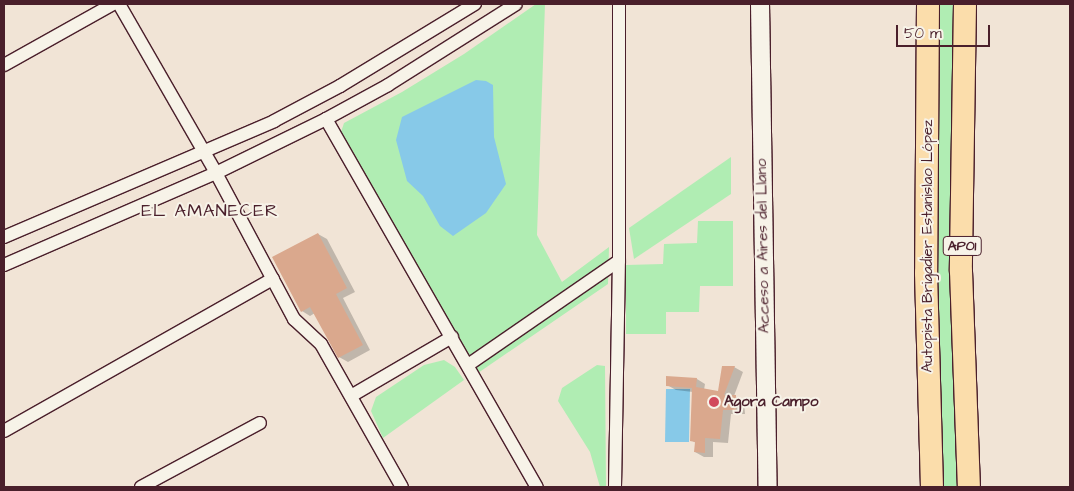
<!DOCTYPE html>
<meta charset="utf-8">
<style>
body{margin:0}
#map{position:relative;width:1074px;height:491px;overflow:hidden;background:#f1e4d6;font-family:"Architects Daughter",sans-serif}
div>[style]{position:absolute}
.green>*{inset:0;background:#b0edb3}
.water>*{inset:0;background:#87c9e8}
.shadow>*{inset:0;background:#0003}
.building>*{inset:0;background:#daa88d}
.roads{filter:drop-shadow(1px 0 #4a1f2b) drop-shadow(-1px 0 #4a1f2b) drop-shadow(0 1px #4a1f2b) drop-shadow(0 -1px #4a1f2b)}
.street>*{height:12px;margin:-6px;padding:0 6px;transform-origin:6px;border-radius:6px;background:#f7f3e8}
.secondary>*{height:18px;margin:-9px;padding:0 9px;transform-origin:9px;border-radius:9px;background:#f7f3e8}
.highway>*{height:22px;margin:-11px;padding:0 11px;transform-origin:11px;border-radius:11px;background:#fbddab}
.dots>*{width:14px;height:14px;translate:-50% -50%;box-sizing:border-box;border:2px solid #f7f3e8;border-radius:50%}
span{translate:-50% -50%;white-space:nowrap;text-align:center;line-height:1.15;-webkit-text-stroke:4px #f7f3e8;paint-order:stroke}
.shield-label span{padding:1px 4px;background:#f7f3e8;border:1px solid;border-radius:4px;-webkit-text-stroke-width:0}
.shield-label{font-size:14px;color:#4a1f2b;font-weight:700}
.street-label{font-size:15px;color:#4a1f2b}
.poi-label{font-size:15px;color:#4a1f2b;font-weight:700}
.left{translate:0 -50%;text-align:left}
.quarter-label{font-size:18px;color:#4a1f2b;letter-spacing:1px}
.frame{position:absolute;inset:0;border:5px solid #4a1f2b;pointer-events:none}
.scale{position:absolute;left:896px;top:25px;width:94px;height:22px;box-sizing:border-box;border:2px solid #4a1f2b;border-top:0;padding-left:6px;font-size:15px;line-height:18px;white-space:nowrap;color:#4a1f2b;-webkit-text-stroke:4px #f7f3e8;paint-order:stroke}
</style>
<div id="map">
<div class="green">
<div style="clip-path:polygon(536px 4px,545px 4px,537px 235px,562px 282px,609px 247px,608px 284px,478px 373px,341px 132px,344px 123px,402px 92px,464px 54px)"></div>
<div style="clip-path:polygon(928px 4px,965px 4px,969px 487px,932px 487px)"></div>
<div style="clip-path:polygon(731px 157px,731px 194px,634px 259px,629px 228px)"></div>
<div style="clip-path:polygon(698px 221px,733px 221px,733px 286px,700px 286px,699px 312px,666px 312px,666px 334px,626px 334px,626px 265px,663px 264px,664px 244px,697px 243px)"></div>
<div style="clip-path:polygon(444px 360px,455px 367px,464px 380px,383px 438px,371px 411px,376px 397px,424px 365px)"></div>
<div style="clip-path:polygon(597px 365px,605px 366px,606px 487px,600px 487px,590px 452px,558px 401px,562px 388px)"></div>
</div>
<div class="water">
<div style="clip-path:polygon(476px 80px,486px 81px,493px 85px,494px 137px,506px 184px,486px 213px,453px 236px,440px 226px,423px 196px,407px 181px,396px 140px,402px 117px)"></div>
<div style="clip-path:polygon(666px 389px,690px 389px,689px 442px,665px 442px)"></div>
</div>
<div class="shadow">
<div style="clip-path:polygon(318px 234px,327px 239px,355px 292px,343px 298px,370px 350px,348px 362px,339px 357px,315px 313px,310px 316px,302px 311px)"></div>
<div style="clip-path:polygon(734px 367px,743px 372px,734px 396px,744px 401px,745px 414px,731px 414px,728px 443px,713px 442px,713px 457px,704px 457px,695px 452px,696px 443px,691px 440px,693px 392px,676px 390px,667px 385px,697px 379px,705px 384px,704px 390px,719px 392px)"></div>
</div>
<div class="building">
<div style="clip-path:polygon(318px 233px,347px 288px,336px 294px,363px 345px,338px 358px,310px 307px,301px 312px,272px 257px)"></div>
<div style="clip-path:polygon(722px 366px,735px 366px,724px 395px,736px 395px,736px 410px,723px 410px,720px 439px,705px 438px,705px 453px,694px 452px,695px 442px,690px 441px,692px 388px,666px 386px,666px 376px,697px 378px,696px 387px,718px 391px)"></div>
</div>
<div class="roads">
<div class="street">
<div style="left:119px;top:4px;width:195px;rotate:60.1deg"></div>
<div style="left:216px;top:173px;width:166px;rotate:61.9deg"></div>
<div style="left:294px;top:319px;width:37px;rotate:43deg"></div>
<div style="left:321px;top:344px;width:164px;rotate:60.5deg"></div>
<div style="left:4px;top:65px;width:125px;rotate:-29.2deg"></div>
<div style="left:326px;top:119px;width:424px;rotate:60.2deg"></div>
<div style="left:4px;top:237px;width:294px;rotate:-23.2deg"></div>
<div style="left:274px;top:121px;width:75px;rotate:-27.9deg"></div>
<div style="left:340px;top:86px;width:158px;rotate:-31.3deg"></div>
<div style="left:4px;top:265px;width:231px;rotate:-23.5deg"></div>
<div style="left:216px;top:173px;width:123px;rotate:-26.1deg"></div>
<div style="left:326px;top:119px;width:71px;rotate:-28.7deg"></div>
<div style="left:388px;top:85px;width:151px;rotate:-32.3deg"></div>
<div style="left:468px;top:365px;width:183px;rotate:-34.6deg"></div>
<div style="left:351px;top:396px;width:117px;rotate:-30.3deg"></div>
<div style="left:4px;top:431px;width:309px;rotate:-29.5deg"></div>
<div style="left:141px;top:487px;width:135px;rotate:-28.3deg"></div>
<div style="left:615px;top:487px;width:226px;rotate:-89deg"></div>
<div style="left:619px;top:261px;width:257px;rotate:-90deg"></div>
</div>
<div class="secondary">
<div style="left:760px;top:4px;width:483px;rotate:89.1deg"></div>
</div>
<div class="highway">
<div style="left:928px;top:4px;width:269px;rotate:90.4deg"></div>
<div style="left:926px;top:273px;width:214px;rotate:88.4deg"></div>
<div style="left:965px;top:4px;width:267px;rotate:90.9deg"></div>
<div style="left:961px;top:271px;width:216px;rotate:87.9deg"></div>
</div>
</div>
<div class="dots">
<div style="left:714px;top:402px;background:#d1495b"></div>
</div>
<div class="shield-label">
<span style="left:962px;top:246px">AP01</span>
</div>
<div class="street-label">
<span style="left:763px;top:246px;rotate:-91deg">Acceso a Aires del Llano</span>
<span style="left:928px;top:246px;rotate:-90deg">Autopista Brigadier Estanislao López</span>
</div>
<div class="poi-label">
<span class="left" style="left:724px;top:402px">Agora Campo</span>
</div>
<div class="quarter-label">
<span style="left:210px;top:211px">EL AMANECER</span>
</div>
<div class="frame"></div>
<div class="scale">50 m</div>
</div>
